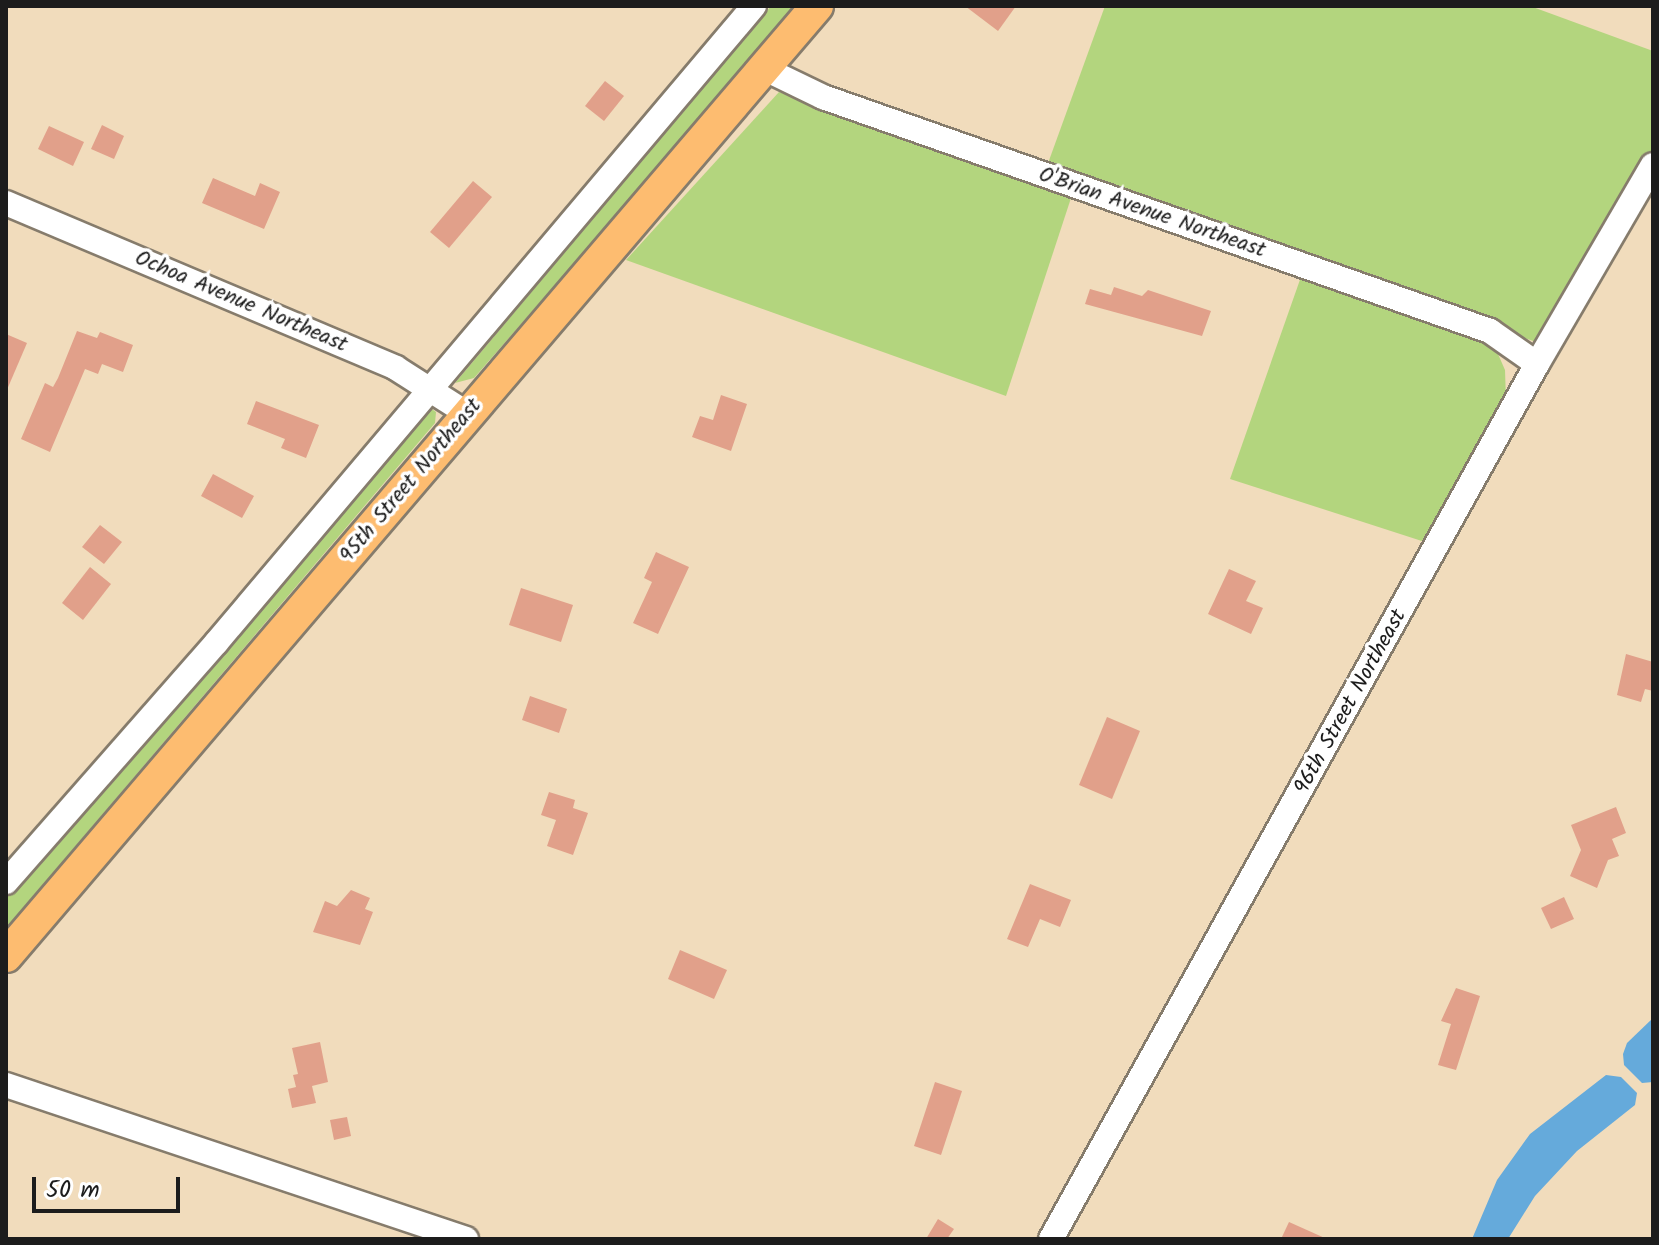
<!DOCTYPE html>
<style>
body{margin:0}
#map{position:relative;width:1659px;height:1245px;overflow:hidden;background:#f1dcbc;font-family:Kalam,sans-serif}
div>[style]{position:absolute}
.green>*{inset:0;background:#b3d57e}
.water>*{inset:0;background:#65aadb}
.building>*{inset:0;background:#e1a08a}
.roads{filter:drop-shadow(2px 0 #867c6c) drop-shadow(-2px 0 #867c6c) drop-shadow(0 2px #867c6c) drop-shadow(0 -2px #867c6c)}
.minor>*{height:24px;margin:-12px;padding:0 12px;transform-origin:12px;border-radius:12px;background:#fff}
.major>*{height:32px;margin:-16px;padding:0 16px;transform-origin:16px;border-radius:16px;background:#fdbc70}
span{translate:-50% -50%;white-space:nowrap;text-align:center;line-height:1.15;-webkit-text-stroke:7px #fff;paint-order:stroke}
.street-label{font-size:22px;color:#1c1c1c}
.frame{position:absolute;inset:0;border:8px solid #1c1c1c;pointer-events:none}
.scale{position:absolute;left:32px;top:1177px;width:148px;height:36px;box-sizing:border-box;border:4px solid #1c1c1c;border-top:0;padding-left:10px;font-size:24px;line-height:28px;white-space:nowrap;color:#1c1c1c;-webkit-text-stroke:6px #fff;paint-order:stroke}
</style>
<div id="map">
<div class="green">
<div style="clip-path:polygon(771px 6px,798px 6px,474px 378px,455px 383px)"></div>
<div style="clip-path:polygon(1105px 6px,1530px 6px,1653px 51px,1653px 152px,1547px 337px,1536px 342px,1047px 166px)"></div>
<div style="clip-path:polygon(779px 92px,1072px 195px,1006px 396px,626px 260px)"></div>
<div style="clip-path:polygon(1302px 274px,1476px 338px,1498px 354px,1505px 370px,1506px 402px,1428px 543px,1230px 479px)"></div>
<div style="clip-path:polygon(429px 407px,436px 412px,435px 423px,6px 928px,6px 899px)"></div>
</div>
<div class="water">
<div style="clip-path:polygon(1653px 1018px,1653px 1082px,1642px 1083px,1624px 1065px,1623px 1054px,1627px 1043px)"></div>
<div style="clip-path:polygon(1606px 1075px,1621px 1077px,1637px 1093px,1635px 1105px,1577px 1151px,1535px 1196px,1508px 1239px,1472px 1239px,1497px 1180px,1530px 1134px)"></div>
</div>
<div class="building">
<div style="clip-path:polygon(965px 6px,1016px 6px,998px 31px)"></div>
<div style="clip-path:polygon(605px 81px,624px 96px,604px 121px,585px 106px)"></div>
<div style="clip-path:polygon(102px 125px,124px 136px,114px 159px,91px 149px)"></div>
<div style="clip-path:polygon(49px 126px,84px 142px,73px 166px,38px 149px)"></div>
<div style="clip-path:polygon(213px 178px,255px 196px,260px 183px,280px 192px,264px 229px,202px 203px)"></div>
<div style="clip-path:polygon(473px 181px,492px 197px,449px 248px,430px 232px)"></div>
<div style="clip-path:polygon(1114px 287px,1142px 296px,1148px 290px,1211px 311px,1202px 336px,1085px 304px,1090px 289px,1111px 295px)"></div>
<div style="clip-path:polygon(77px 331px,97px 338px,100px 332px,133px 345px,123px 372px,102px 364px,98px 374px,85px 369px,50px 452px,21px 439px,45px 383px,53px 387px,58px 378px)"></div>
<div style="clip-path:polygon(6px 334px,27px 343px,6px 392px)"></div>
<div style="clip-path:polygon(721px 395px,747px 404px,731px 451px,692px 437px,700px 416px,713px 420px)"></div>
<div style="clip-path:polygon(256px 401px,319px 425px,306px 458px,281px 448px,285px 439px,247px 424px)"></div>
<div style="clip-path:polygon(213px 474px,254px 496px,242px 518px,201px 496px)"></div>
<div style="clip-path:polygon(100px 525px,122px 542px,104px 564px,82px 547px)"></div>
<div style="clip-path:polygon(656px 552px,689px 567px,658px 634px,633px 623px,652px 582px,644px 578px)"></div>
<div style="clip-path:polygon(90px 567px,111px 584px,83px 620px,62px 603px)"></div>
<div style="clip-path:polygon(1229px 569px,1256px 581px,1246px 601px,1263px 608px,1251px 634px,1208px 614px)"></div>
<div style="clip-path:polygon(521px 588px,573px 605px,561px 642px,509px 625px)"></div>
<div style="clip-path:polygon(1626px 654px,1653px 662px,1653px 691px,1645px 689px,1641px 702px,1617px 695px)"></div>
<div style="clip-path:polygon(530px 696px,567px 709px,559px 733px,522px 720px)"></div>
<div style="clip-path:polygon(1107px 717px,1140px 731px,1112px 799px,1079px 785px)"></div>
<div style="clip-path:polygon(549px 792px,575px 800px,573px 808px,588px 813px,573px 855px,547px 846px,556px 820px,541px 815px)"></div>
<div style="clip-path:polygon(1616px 807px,1626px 833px,1612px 839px,1619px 856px,1608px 860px,1597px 888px,1570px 876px,1581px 850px,1571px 825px)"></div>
<div style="clip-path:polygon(1030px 884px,1071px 900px,1060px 927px,1040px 919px,1028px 947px,1007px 939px)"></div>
<div style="clip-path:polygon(351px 890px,370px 898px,365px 909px,373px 912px,360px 945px,313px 932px,325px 901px,337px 906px)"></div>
<div style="clip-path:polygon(1564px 897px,1574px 919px,1551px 929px,1541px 908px)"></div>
<div style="clip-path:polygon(680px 950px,727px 970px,714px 999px,668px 979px)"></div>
<div style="clip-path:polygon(1456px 988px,1480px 996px,1456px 1070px,1438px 1065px,1451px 1024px,1441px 1021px)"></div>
<div style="clip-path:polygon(320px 1042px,328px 1082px,312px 1086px,316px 1103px,292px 1108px,288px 1089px,296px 1087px,293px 1075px,298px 1074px,292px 1048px)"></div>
<div style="clip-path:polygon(935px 1082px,962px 1091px,941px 1155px,914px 1146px)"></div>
<div style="clip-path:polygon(347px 1117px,351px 1136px,334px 1140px,330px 1120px)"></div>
<div style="clip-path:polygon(938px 1219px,954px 1229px,947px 1239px,926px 1239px)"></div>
<div style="clip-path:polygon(1289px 1222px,1327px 1239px,1281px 1239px)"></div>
</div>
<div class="roads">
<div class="minor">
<div style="left:763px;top:68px;width:67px;rotate:25.8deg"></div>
<div style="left:823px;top:97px;width:707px;rotate:19.33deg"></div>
<div style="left:1490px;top:331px;width:57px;rotate:35.1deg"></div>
<div style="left:6px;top:203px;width:423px;rotate:22.9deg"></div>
<div style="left:396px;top:368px;width:85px;rotate:32.6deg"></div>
<div style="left:6px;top:882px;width:318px;rotate:-48.7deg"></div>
<div style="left:216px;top:643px;width:834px;rotate:-49.82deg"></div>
<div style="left:6px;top:1085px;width:485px;rotate:18.5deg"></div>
<div style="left:1051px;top:1239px;width:1001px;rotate:-60.95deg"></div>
<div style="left:1537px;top:364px;width:230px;rotate:-59.8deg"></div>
</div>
<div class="major">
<div style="left:6px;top:956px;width:1249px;rotate:-49.51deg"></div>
</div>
</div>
<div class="street-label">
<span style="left:1152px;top:213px;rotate:19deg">O'Brian Avenue Northeast</span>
<span style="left:241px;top:302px;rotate:23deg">Ochoa Avenue Northeast</span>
<span style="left:411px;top:481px;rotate:-50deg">95th Street Northeast</span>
<span style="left:1351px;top:702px;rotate:-61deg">96th Street Northeast</span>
</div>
<div class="frame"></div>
<div class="scale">50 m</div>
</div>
